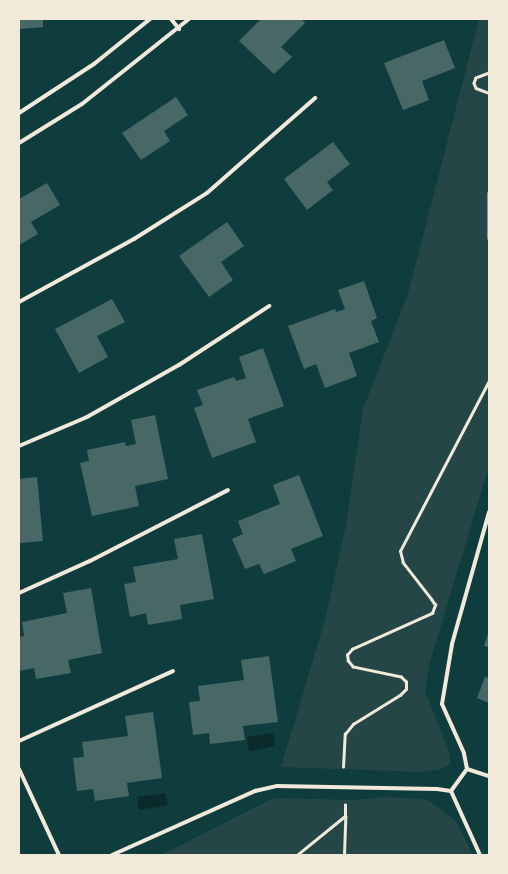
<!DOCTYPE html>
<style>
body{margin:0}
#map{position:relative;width:508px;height:874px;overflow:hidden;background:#0f3d3e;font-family:"Alegreya Sans",sans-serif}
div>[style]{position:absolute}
.green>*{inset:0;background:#244646}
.water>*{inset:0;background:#0a2a2b}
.building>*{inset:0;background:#486865}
.path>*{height:2.5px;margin:-1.25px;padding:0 1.25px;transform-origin:1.25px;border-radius:1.25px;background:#f1e9da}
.minor>*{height:4px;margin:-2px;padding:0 2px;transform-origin:2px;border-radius:2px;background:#f1e9da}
span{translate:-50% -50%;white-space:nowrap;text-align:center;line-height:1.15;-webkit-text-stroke:3.5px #f1e9da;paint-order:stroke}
.frame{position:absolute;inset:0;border:20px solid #f1e9da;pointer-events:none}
</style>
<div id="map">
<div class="green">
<div style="clip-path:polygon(479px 19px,489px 19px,489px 466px,430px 662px,425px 691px,450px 754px,450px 764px,439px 770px,422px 772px,281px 767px,325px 620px,346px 525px,363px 409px,408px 294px)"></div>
<div style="clip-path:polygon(386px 797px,426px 799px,456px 821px,473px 855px,161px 855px,274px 798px,352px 800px)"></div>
</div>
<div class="water">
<div style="clip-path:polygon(273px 733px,275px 746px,249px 751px,247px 737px)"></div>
<div style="clip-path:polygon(165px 793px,168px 805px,139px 810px,137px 797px)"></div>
</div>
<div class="building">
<div style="clip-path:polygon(19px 19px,43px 19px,43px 27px,19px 29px)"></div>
<div style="clip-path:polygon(261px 19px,301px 19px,305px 23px,281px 47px,292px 57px,274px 74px,239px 41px)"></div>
<div style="clip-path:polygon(444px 40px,455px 68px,422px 81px,429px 100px,403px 110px,384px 63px)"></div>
<div style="clip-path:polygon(176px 97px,188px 115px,164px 131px,170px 141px,141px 160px,122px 133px)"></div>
<div style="clip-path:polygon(333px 142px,350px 164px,327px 182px,333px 190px,307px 210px,284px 179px)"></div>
<div style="clip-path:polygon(47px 183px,60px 205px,31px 222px,38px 234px,19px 245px,19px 199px)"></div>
<div style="clip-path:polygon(227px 222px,244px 246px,221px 262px,233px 280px,209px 297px,179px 256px)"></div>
<div style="clip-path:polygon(364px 281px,377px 318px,371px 321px,379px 342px,349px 353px,357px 376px,325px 388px,316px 364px,304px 369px,288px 326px,335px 309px,336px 312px,345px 309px,338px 290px)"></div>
<div style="clip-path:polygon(112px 299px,125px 322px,97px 336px,108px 357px,79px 373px,55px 329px)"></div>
<div style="clip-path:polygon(263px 348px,284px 406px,248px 419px,256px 442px,212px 458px,194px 408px,203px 405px,197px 390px,234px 377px,236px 381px,246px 378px,239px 357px)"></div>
<div style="clip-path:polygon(155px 415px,168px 479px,135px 486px,139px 506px,92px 516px,80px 463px,89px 461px,87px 450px,125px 442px,126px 446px,136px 444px,131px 420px)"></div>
<div style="clip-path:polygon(299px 475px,323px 536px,291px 549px,296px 561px,264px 574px,259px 564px,245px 569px,232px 539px,243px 534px,238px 521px,280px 504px,273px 485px)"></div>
<div style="clip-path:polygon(37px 477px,43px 541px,19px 543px,19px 479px)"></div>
<div style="clip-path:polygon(202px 534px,214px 599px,180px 605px,182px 619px,148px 625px,146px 613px,130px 617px,124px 584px,136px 582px,133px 567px,178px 559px,174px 539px)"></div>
<div style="clip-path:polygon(91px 588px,102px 653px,68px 660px,71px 673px,36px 679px,34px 668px,19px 671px,19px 637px,24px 636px,22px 622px,67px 613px,63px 593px)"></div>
<div style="clip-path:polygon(489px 631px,489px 647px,484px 646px)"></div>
<div style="clip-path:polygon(269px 656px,278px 722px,243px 726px,245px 740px,210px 744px,209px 733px,193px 735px,189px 702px,200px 701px,198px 686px,244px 680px,241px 660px)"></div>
<div style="clip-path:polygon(485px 677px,489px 678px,489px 703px,477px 698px)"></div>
<div style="clip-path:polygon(153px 712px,162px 778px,127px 783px,129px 796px,95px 801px,93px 789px,77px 791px,73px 758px,84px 757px,82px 742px,128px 736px,125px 716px)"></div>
</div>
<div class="path">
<div style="left:489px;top:73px;width:14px;rotate:159deg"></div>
<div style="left:476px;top:78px;width:5px;rotate:112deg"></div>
<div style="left:474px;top:83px;width:5px;rotate:68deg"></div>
<div style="left:476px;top:88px;width:14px;rotate:21deg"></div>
<div style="left:489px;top:193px;width:45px;rotate:90deg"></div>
<div style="left:343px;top:767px;width:33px;rotate:-87deg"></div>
<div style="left:345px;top:734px;width:13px;rotate:-51deg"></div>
<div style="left:353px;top:724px;width:55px;rotate:-31.7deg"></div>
<div style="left:400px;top:695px;width:8px;rotate:-45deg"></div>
<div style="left:406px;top:689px;width:7px;rotate:-90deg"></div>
<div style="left:406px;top:682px;width:7px;rotate:-135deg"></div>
<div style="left:401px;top:677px;width:49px;rotate:-168.2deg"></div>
<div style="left:353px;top:667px;width:8px;rotate:-130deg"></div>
<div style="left:348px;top:661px;width:6px;rotate:-99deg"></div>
<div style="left:347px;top:655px;width:8px;rotate:-50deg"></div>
<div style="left:352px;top:649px;width:88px;rotate:-24.2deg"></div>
<div style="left:432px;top:613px;width:9px;rotate:-69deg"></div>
<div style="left:435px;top:605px;width:7px;rotate:-124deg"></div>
<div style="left:431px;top:599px;width:46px;rotate:-127.9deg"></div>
<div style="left:403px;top:563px;width:12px;rotate:-104deg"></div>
<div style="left:400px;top:551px;width:192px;rotate:-62.4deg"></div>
<div style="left:297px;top:855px;width:62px;rotate:-39.1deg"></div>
<div style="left:345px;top:816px;width:11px;rotate:-90deg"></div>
<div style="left:344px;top:855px;width:38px;rotate:-88deg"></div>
</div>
<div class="minor">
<div style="left:171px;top:19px;width:13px;rotate:51deg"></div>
<div style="left:19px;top:113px;width:90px;rotate:-33.2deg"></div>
<div style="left:94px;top:64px;width:72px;rotate:-38.8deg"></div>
<div style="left:19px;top:143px;width:74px;rotate:-31.8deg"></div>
<div style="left:82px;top:104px;width:137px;rotate:-38.5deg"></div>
<div style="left:19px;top:302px;width:131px;rotate:-28.7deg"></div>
<div style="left:134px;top:239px;width:86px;rotate:-32.2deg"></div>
<div style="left:207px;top:193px;width:144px;rotate:-41.3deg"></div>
<div style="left:19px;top:446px;width:74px;rotate:-23.1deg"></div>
<div style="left:87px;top:417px;width:106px;rotate:-29.5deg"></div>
<div style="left:179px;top:365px;width:108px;rotate:-33.2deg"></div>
<div style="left:19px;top:593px;width:78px;rotate:-24.3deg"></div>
<div style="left:90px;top:561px;width:155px;rotate:-27.2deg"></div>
<div style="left:19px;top:741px;width:169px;rotate:-24.4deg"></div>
<div style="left:19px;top:769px;width:95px;rotate:65.1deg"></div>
<div style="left:467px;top:769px;width:23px;rotate:18deg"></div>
<div style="left:112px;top:855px;width:157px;rotate:-24.1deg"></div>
<div style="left:255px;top:791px;width:23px;rotate:-13deg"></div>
<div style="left:277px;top:786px;width:160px;rotate:1.1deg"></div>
<div style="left:437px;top:789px;width:14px;rotate:8deg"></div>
<div style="left:480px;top:855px;width:70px;rotate:-114.4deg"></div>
<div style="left:451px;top:791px;width:27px;rotate:-54deg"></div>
<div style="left:467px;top:769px;width:16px;rotate:-101deg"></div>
<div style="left:464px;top:753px;width:54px;rotate:-114.2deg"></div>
<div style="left:442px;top:704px;width:61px;rotate:-80.5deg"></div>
<div style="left:452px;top:644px;width:137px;rotate:-74.3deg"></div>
</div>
<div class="frame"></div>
</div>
